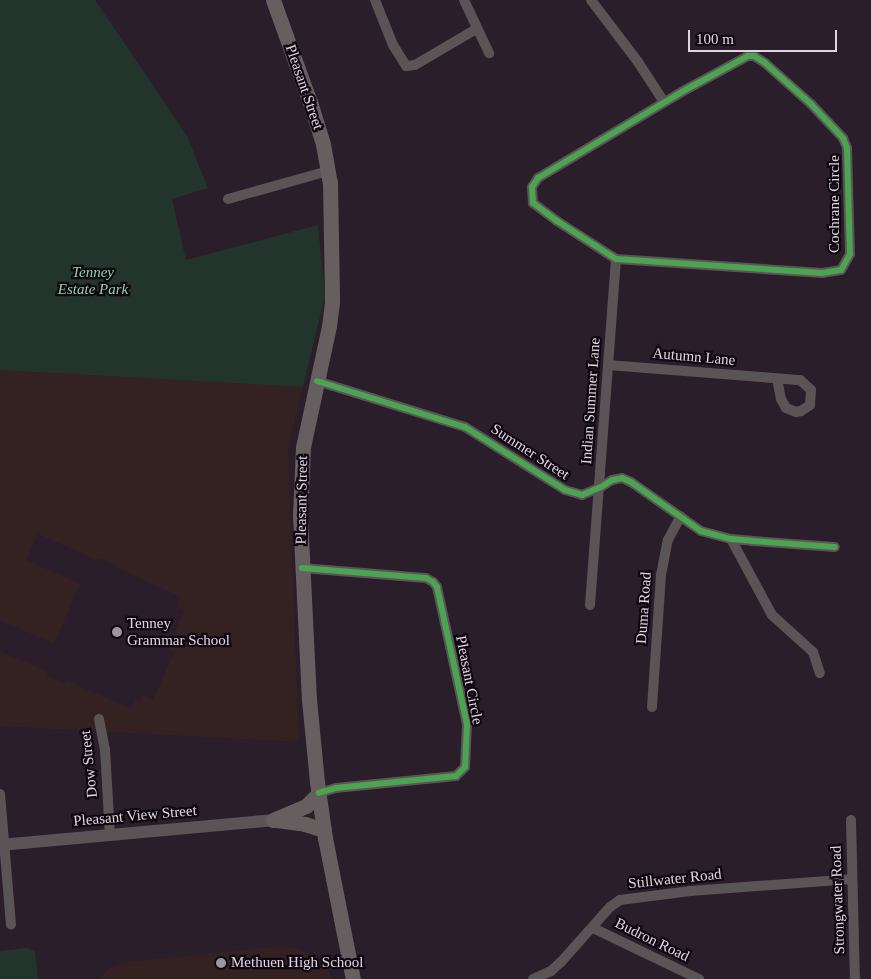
<!DOCTYPE html>
<style>
body{margin:0}
#map{position:relative;width:871px;height:979px;overflow:hidden;background:#291e29;font-family:Georgia,serif}
div>[style]{position:absolute}
.education>*{inset:0;background:#342222}
.green>*{inset:0;background:#23342c}
.minor>*{height:10px;margin:-5px;padding:0 5px;transform-origin:5px;border-radius:5px;background:#5b5456}
.tertiary>*{height:12px;margin:-6px;padding:0 6px;transform-origin:6px;border-radius:6px;background:#5b5456}
.primary>*{height:15px;margin:-7.5px;padding:0 7.5px;transform-origin:7.5px;border-radius:7.5px;background:#675e60}
.cycleway>*{height:6px;margin:-3px;padding:0 3px;transform-origin:3px;border-radius:3px;background:#4ca352}
.dots>*{width:14px;height:14px;translate:-50% -50%;box-sizing:border-box;border:2px solid #100810;border-radius:50%}
span{translate:-50% -50%;white-space:nowrap;text-align:center;line-height:1.15;-webkit-text-stroke:4.5px #100810;paint-order:stroke}
.street-label{font-size:15px;color:#e1d4e1}
.park-label{font-size:15px;color:#91d1ae;font-style:italic}
.poi-label{font-size:15px;color:#e1d4e1}
.left{translate:0 -50%;text-align:left}
.scale{position:absolute;left:688px;top:30px;width:149px;height:22px;box-sizing:border-box;border:2px solid #e1d4e1;border-top:0;padding-left:6px;font-size:15px;line-height:18px;white-space:nowrap;color:#e1d4e1;-webkit-text-stroke:4px #100810;paint-order:stroke}
</style>
<div id="map">
<div class="education">
<div style="clip-path:polygon(0 370px,303px 387px,288px 448px,299px 742px,0 726px,0 651px,48px 672px,46px 675px,64px 683px,66px 680px,131px 709px,136px 699px,140px 701px,143px 696px,153px 700px,174px 652px,168px 649px,184px 610px,177px 607px,181px 597px,115px 567px,116px 565px,98px 558px,97px 560px,38px 534px,26px 560px,80px 584px,54px 644px,0 620px)"></div>
<div style="clip-path:polygon(282px 946px,294px 948px,309px 954px,325px 965px,333px 979px,98px 979px,112px 966px,125px 962px)"></div>
</div>
<div class="green">
<div style="clip-path:polygon(0 0,95px 0,187px 136px,208px 188px,172px 199px,186px 260px,318px 225px,325px 296px,303px 387px,0 370px)"></div>
<div style="clip-path:polygon(27px 948px,35px 952px,38px 979px,0 979px,0 951px)"></div>
</div>
<div class="minor">
<div style="left:375px;top:0;width:48px;rotate:68.2deg"></div>
<div style="left:393px;top:45px;width:25px;rotate:58deg"></div>
<div style="left:406px;top:66px;width:9px;rotate:-6deg"></div>
<div style="left:415px;top:65px;width:71px;rotate:-30.5deg"></div>
<div style="left:464px;top:0;width:59px;rotate:64.7deg"></div>
<div style="left:591px;top:0;width:78px;rotate:52.8deg"></div>
<div style="left:638px;top:62px;width:48px;rotate:57deg"></div>
<div style="left:748px;top:56px;width:6px"></div>
<div style="left:754px;top:56px;width:13px;rotate:32deg"></div>
<div style="left:765px;top:63px;width:62px;rotate:41.7deg"></div>
<div style="left:811px;top:104px;width:47px;rotate:46.7deg"></div>
<div style="left:843px;top:138px;width:11px;rotate:68deg"></div>
<div style="left:847px;top:148px;width:106px;rotate:88.4deg"></div>
<div style="left:850px;top:254px;width:18px;rotate:119deg"></div>
<div style="left:841px;top:270px;width:19px;rotate:171deg"></div>
<div style="left:822px;top:273px;width:206px;rotate:-176.1deg"></div>
<div style="left:616px;top:259px;width:70px;rotate:-147.2deg"></div>
<div style="left:557px;top:221px;width:30px;rotate:-143deg"></div>
<div style="left:533px;top:203px;width:16px;rotate:-94deg"></div>
<div style="left:532px;top:187px;width:11px;rotate:-56deg"></div>
<div style="left:538px;top:178px;width:174px;rotate:-30.9deg"></div>
<div style="left:687px;top:89px;width:69px;rotate:-28.4deg"></div>
<div style="left:228px;top:199px;width:104px;rotate:-15.6deg"></div>
<div style="left:608px;top:365px;width:193px;rotate:4.5deg"></div>
<div style="left:800px;top:380px;width:15px;rotate:42deg"></div>
<div style="left:811px;top:390px;width:15px;rotate:94deg"></div>
<div style="left:810px;top:405px;width:11px;rotate:146deg"></div>
<div style="left:801px;top:411px;width:5px;rotate:169deg"></div>
<div style="left:796px;top:412px;width:11px;rotate:-158deg"></div>
<div style="left:786px;top:408px;width:10px;rotate:-119deg"></div>
<div style="left:781px;top:399px;width:20px;rotate:-101deg"></div>
<div style="left:317px;top:381px;width:155px;rotate:17.3deg"></div>
<div style="left:465px;top:427px;width:118px;rotate:32.2deg"></div>
<div style="left:565px;top:490px;width:18px;rotate:16deg"></div>
<div style="left:582px;top:495px;width:21px;rotate:-23deg"></div>
<div style="left:601px;top:487px;width:13px;rotate:-32deg"></div>
<div style="left:612px;top:480px;width:10px;rotate:-11deg"></div>
<div style="left:622px;top:478px;width:10px;rotate:24deg"></div>
<div style="left:631px;top:482px;width:85px;rotate:35deg"></div>
<div style="left:701px;top:531px;width:31px;rotate:15deg"></div>
<div style="left:731px;top:539px;width:21px;rotate:5deg"></div>
<div style="left:752px;top:541px;width:83px;rotate:4.1deg"></div>
<div style="left:731px;top:539px;width:86px;rotate:61.7deg"></div>
<div style="left:772px;top:615px;width:55px;rotate:42.1deg"></div>
<div style="left:813px;top:652px;width:22px;rotate:72deg"></div>
<div style="left:302px;top:568px;width:124px;rotate:4.6deg"></div>
<div style="left:426px;top:578px;width:8px;rotate:30deg"></div>
<div style="left:433px;top:582px;width:6px;rotate:51deg"></div>
<div style="left:437px;top:587px;width:141px;rotate:77.7deg"></div>
<div style="left:467px;top:725px;width:42px;rotate:92.7deg"></div>
<div style="left:465px;top:767px;width:13px;rotate:135deg"></div>
<div style="left:456px;top:776px;width:121px;rotate:174.3deg"></div>
<div style="left:336px;top:788px;width:18px;rotate:164deg"></div>
<div style="left:590px;top:605px;width:347px;rotate:-85.7deg"></div>
<div style="left:652px;top:707px;width:132px;rotate:-86.1deg"></div>
<div style="left:661px;top:575px;width:36px;rotate:-79deg"></div>
<div style="left:668px;top:540px;width:27px;rotate:-62deg"></div>
<div style="left:99px;top:719px;width:31px;rotate:79deg"></div>
<div style="left:105px;top:749px;width:86px;rotate:86.7deg"></div>
<div style="left:0;top:794px;width:131px;rotate:85.2deg"></div>
<div style="left:851px;top:820px;width:159px;rotate:88.6deg"></div>
<div style="left:593px;top:928px;width:118px;rotate:25.7deg"></div>
<div style="left:533px;top:979px;width:20px;rotate:-24deg"></div>
<div style="left:551px;top:971px;width:13px;rotate:-42deg"></div>
<div style="left:561px;top:962px;width:74px;rotate:-48.3deg"></div>
<div style="left:610px;top:907px;width:12px;rotate:-35deg"></div>
<div style="left:620px;top:900px;width:71px;rotate:-7.3deg"></div>
<div style="left:690px;top:891px;width:162px;rotate:-4.2deg"></div>
</div>
<div class="tertiary">
<div style="left:0;top:845px;width:274px;rotate:-5.2deg"></div>
</div>
<div class="primary">
<div style="left:273px;top:0;width:109px;rotate:70.1deg"></div>
<div style="left:310px;top:102px;width:44px;rotate:72.8deg"></div>
<div style="left:323px;top:144px;width:39px;rotate:80deg"></div>
<div style="left:330px;top:182px;width:120px;rotate:89deg"></div>
<div style="left:332px;top:302px;width:24px;rotate:97deg"></div>
<div style="left:329px;top:326px;width:124px;rotate:102.1deg"></div>
<div style="left:303px;top:447px;width:69px;rotate:92.5deg"></div>
<div style="left:300px;top:516px;width:183px;rotate:87.2deg"></div>
<div style="left:309px;top:699px;width:83px;rotate:84.5deg"></div>
<div style="left:317px;top:782px;width:57px;rotate:81.9deg"></div>
<div style="left:325px;top:838px;width:144px;rotate:78.8deg"></div>
<div style="left:273px;top:820px;width:36px;rotate:-23deg"></div>
<div style="left:306px;top:806px;width:18px;rotate:-45deg"></div>
<div style="left:277px;top:820px;width:28px;rotate:8deg"></div>
<div style="left:305px;top:824px;width:20px;rotate:18deg"></div>
</div>
<div class="cycleway">
<div style="left:748px;top:56px;width:6px"></div>
<div style="left:754px;top:56px;width:13px;rotate:32deg"></div>
<div style="left:765px;top:63px;width:62px;rotate:41.7deg"></div>
<div style="left:811px;top:104px;width:47px;rotate:46.7deg"></div>
<div style="left:843px;top:138px;width:11px;rotate:68deg"></div>
<div style="left:847px;top:148px;width:106px;rotate:88.4deg"></div>
<div style="left:850px;top:254px;width:18px;rotate:119deg"></div>
<div style="left:841px;top:270px;width:19px;rotate:171deg"></div>
<div style="left:822px;top:273px;width:206px;rotate:-176.1deg"></div>
<div style="left:616px;top:259px;width:70px;rotate:-147.2deg"></div>
<div style="left:557px;top:221px;width:30px;rotate:-143deg"></div>
<div style="left:533px;top:203px;width:16px;rotate:-94deg"></div>
<div style="left:532px;top:187px;width:11px;rotate:-56deg"></div>
<div style="left:538px;top:178px;width:174px;rotate:-30.9deg"></div>
<div style="left:687px;top:89px;width:69px;rotate:-28.4deg"></div>
<div style="left:317px;top:381px;width:155px;rotate:17.3deg"></div>
<div style="left:465px;top:427px;width:118px;rotate:32.2deg"></div>
<div style="left:565px;top:490px;width:18px;rotate:16deg"></div>
<div style="left:582px;top:495px;width:21px;rotate:-23deg"></div>
<div style="left:601px;top:487px;width:13px;rotate:-32deg"></div>
<div style="left:612px;top:480px;width:10px;rotate:-11deg"></div>
<div style="left:622px;top:478px;width:10px;rotate:24deg"></div>
<div style="left:631px;top:482px;width:85px;rotate:35deg"></div>
<div style="left:701px;top:531px;width:31px;rotate:15deg"></div>
<div style="left:731px;top:539px;width:21px;rotate:5deg"></div>
<div style="left:752px;top:541px;width:83px;rotate:4.1deg"></div>
<div style="left:302px;top:568px;width:124px;rotate:4.6deg"></div>
<div style="left:426px;top:578px;width:8px;rotate:30deg"></div>
<div style="left:433px;top:582px;width:6px;rotate:51deg"></div>
<div style="left:437px;top:587px;width:141px;rotate:77.7deg"></div>
<div style="left:467px;top:725px;width:42px;rotate:92.7deg"></div>
<div style="left:465px;top:767px;width:13px;rotate:135deg"></div>
<div style="left:456px;top:776px;width:121px;rotate:174.3deg"></div>
<div style="left:336px;top:788px;width:18px;rotate:164deg"></div>
</div>
<div class="dots">
<div style="left:117px;top:632px;background:#a194a1"></div>
<div style="left:221px;top:963px;background:#a194a1"></div>
</div>
<div class="street-label">
<span style="left:304px;top:87px;rotate:71deg">Pleasant Street</span>
<span style="left:835px;top:204px;rotate:-90deg">Cochrane Circle</span>
<span style="left:694px;top:357px;rotate:5deg">Autumn Lane</span>
<span style="left:591px;top:401px;rotate:-86deg">Indian Summer Lane</span>
<span style="left:530px;top:452px;rotate:33deg">Summer Street</span>
<span style="left:302px;top:500px;rotate:-89deg">Pleasant Street</span>
<span style="left:644px;top:608px;rotate:-86deg">Duma Road</span>
<span style="left:469px;top:680px;rotate:79deg">Pleasant Circle</span>
<span style="left:89px;top:764px;rotate:-96deg">Dow Street</span>
<span style="left:135px;top:816px;rotate:-5deg">Pleasant View Street</span>
<span style="left:675px;top:879px;rotate:-6deg">Stillwater Road</span>
<span style="left:838px;top:900px;rotate:-92deg">Strongwater Road</span>
<span style="left:652px;top:940px;rotate:26deg">Budron Road</span>
</div>
<div class="park-label">
<span style="left:93px;top:281px">Tenney<br>Estate Park</span>
</div>
<div class="poi-label">
<span class="left" style="left:127px;top:632px">Tenney<br>Grammar School</span>
<span class="left" style="left:231px;top:963px">Methuen High School</span>
</div>
<div class="scale">100 m</div>
</div>
